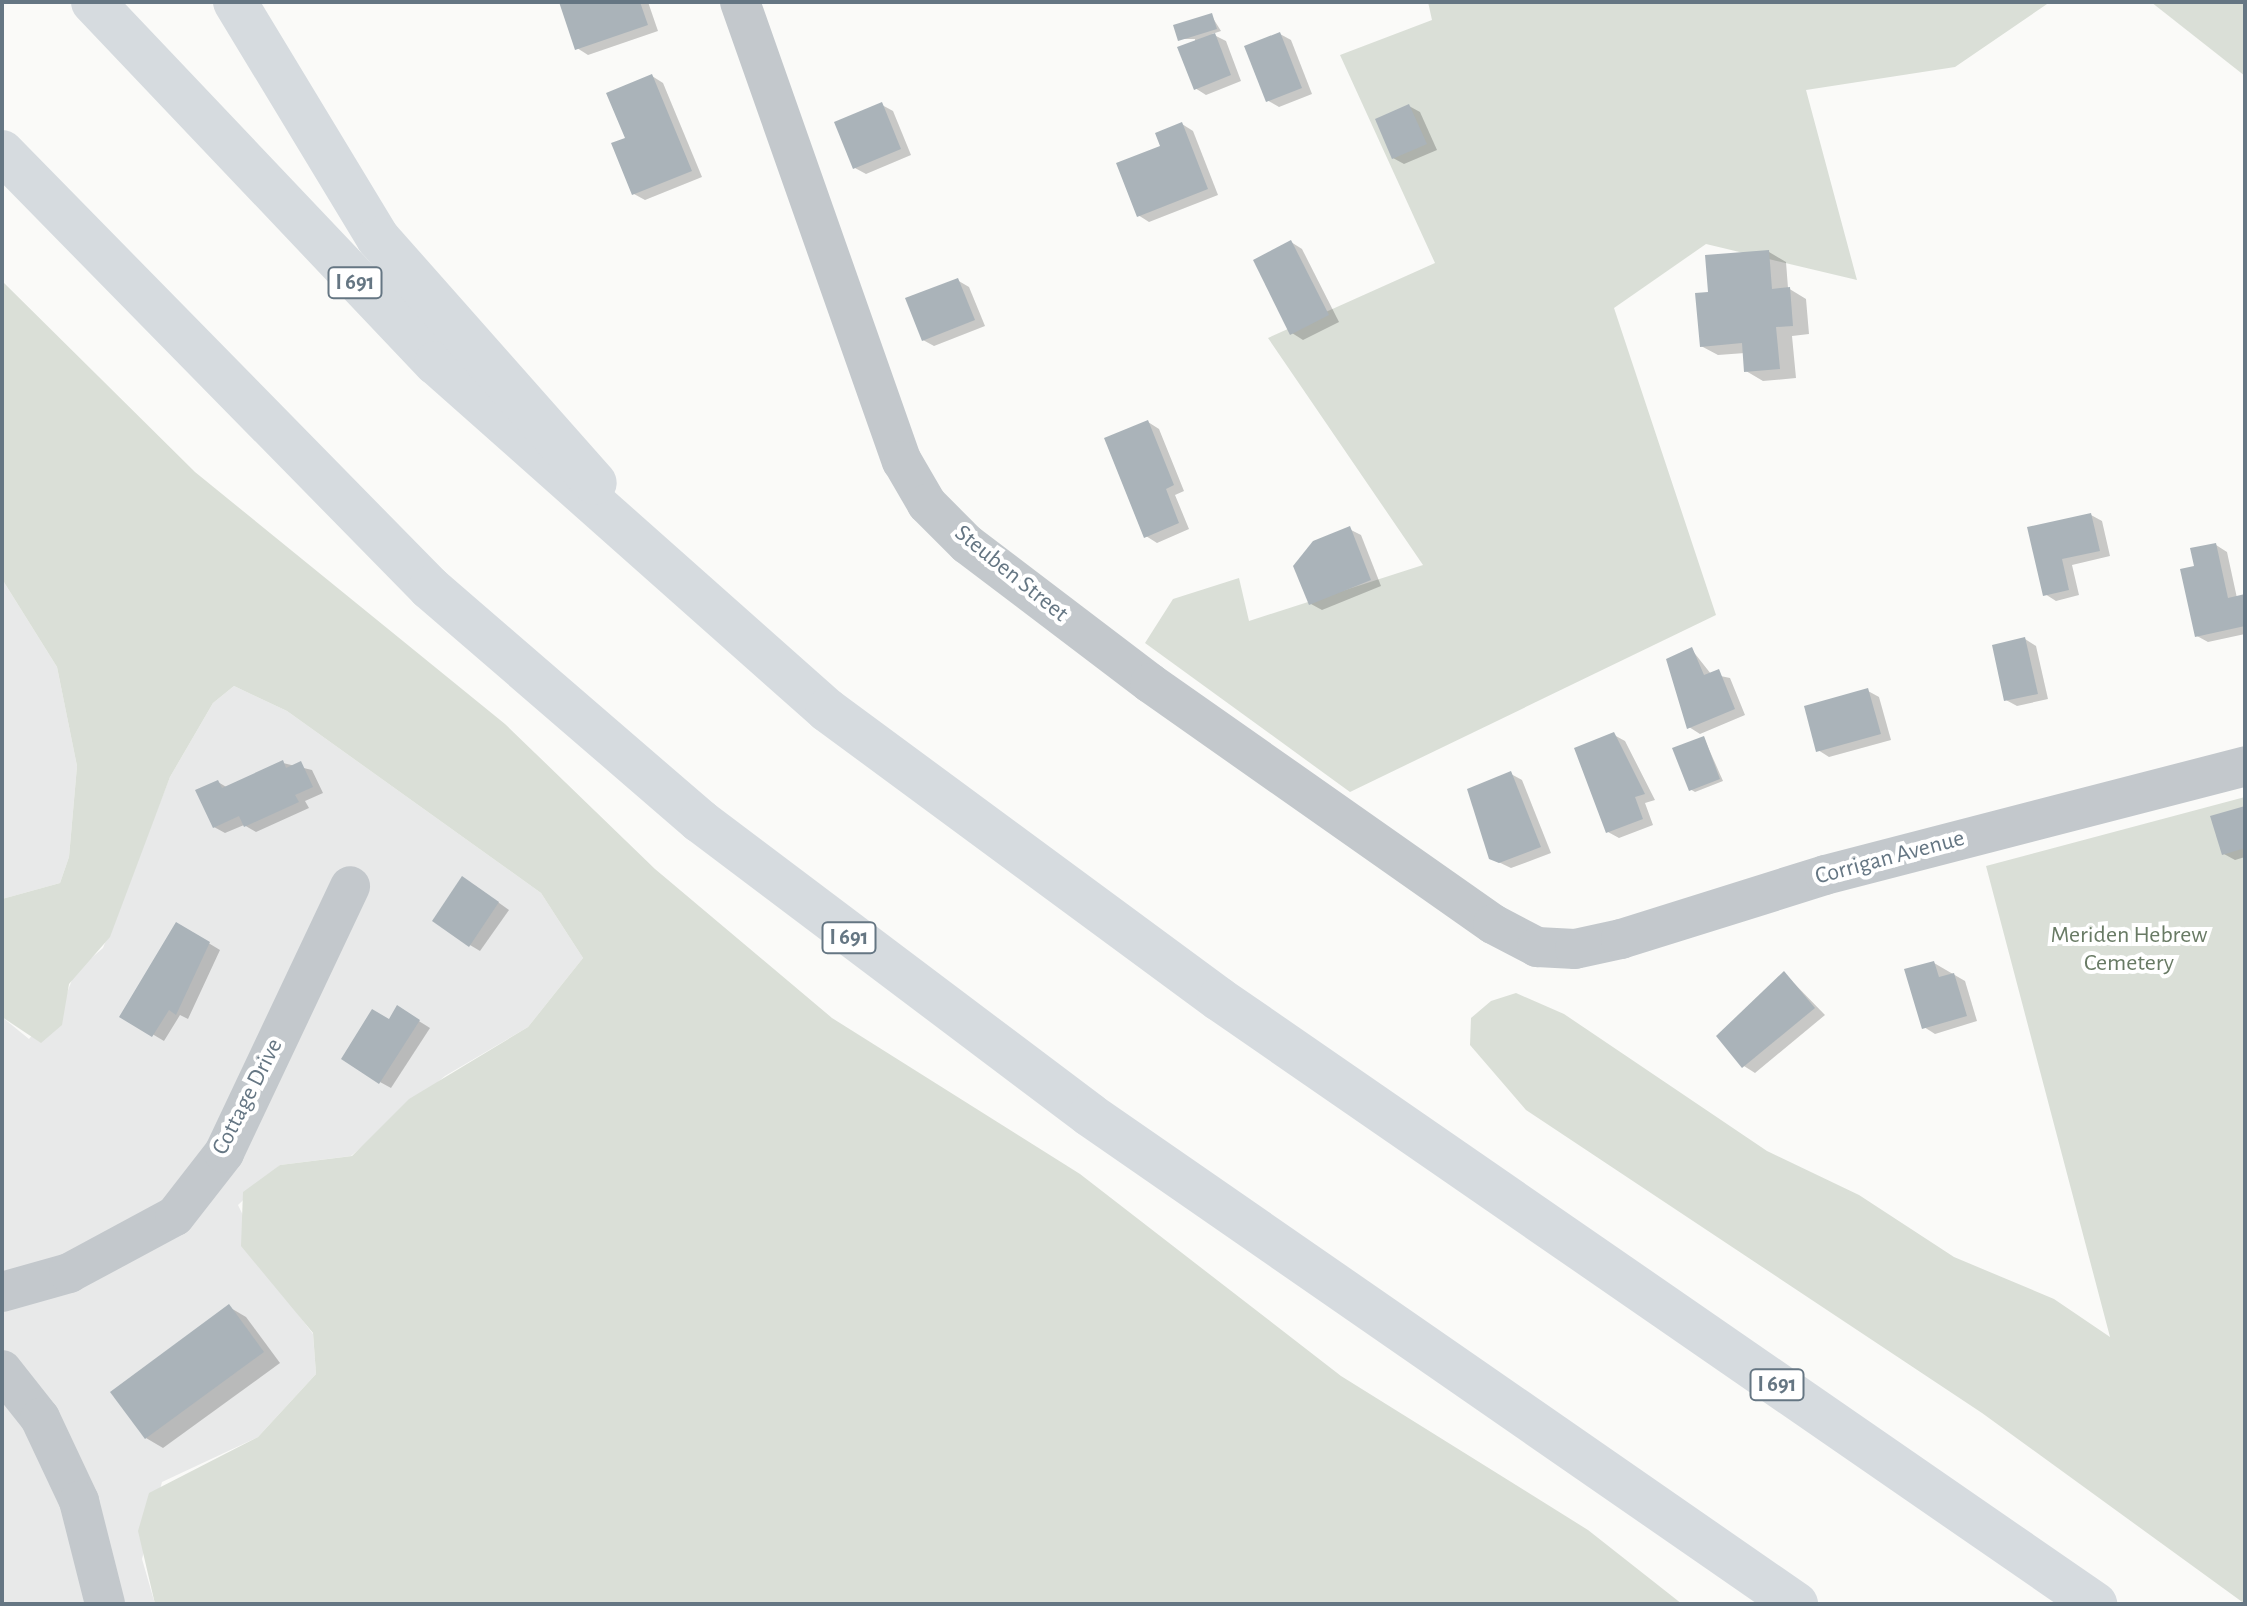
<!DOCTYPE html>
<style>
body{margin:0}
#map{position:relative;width:2247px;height:1606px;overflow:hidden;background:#fafaf8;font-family:"Alegreya Sans",sans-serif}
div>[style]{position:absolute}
.built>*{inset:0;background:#e8e9e9}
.green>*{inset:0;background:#dadfd7}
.shadow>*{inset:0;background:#0003}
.building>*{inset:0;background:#aab3b9}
.minor>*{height:40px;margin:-20px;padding:0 20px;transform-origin:20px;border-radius:20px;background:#c3c8cc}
.motorway>*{height:44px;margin:-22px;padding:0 22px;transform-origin:22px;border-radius:22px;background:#d6dbdf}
span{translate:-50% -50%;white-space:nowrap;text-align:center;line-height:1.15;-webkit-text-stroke:8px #fff;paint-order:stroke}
.shield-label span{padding:2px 6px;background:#fff;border:2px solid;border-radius:6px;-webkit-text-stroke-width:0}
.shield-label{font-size:22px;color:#657683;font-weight:700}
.street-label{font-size:24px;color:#657683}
.park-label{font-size:24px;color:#687a64}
.frame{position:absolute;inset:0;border:4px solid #657683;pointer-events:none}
</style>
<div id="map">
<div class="built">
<div style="clip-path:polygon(2px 579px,57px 667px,77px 766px,69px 857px,60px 883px,2px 899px)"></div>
<div style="clip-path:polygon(234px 686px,287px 711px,541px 893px,583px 958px,528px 1027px,445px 1076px,351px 1156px,280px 1165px,238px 1205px,279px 1289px,313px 1334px,316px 1374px,258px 1437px,162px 1482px,142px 1559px,155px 1604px,2px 1604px,2px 1017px,29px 1039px,65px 998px,75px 972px,103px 948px,170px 777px,213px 703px)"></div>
</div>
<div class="green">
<div style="clip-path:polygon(1428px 2px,2050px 2px,1955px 67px,1806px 90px,1857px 280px,1706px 244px,1614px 308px,1716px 615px,1350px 792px,1145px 643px,1173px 599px,1239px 578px,1249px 621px,1423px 565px,1268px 338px,1435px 263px,1340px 55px,1432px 20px)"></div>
<div style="clip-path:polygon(2151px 2px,2245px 2px,2245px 76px)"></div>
<div style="clip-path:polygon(2px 281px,195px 472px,505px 724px,655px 869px,832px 1018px,1080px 1174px,1341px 1376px,1588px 1530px,1682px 1604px,155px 1604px,138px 1531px,149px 1493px,258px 1437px,316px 1374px,313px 1333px,241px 1246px,243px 1192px,280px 1165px,352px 1156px,409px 1099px,528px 1027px,583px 958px,541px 893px,287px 711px,234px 686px,213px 703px,170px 777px,110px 937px,69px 984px,62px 1025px,41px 1043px,2px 1017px,2px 899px,60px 883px,69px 857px,77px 766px,57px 667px,2px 579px)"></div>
<div style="clip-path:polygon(2245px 797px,2245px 1604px,1982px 1413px,1526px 1110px,1470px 1045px,1471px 1018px,1491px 1001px,1516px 993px,1564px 1014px,1767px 1151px,1859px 1195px,1954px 1257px,2054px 1299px,2110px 1337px,1986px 866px)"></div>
</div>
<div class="shadow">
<div style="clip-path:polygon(563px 2px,648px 2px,658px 31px,588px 55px,577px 48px)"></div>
<div style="clip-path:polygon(1211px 15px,1221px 31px,1212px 34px,1226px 41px,1241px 81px,1206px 95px,1195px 88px,1195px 39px,1179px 39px)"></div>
<div style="clip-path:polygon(1280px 34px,1291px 40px,1312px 94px,1279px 107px,1267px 100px)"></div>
<div style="clip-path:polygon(652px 76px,663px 83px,702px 177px,645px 200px,634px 194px,627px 139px)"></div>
<div style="clip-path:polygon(882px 105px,893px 111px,911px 155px,866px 174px,855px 168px)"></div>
<div style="clip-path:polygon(1409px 106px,1420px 112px,1437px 150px,1404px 164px,1393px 158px)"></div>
<div style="clip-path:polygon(1182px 124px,1193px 131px,1218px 195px,1149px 222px,1138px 215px,1163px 147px)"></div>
<div style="clip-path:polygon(1291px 242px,1302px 249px,1339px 322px,1303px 340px,1292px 333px)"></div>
<div style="clip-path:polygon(1769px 252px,1786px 262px,1788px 288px,1806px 299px,1809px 334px,1792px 336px,1796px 378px,1763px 381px,1746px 371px,1745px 353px,1718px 355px,1701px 346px,1711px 293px)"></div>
<div style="clip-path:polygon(957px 280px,969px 287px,985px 326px,934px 346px,923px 340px)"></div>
<div style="clip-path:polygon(1148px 422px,1159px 429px,1184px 491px,1175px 495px,1189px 529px,1157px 543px,1146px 536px)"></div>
<div style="clip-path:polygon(2091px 515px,2102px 521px,2110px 556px,2072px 565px,2079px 595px,2056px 601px,2045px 594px,2030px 529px)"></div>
<div style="clip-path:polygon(1349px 529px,1361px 535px,1381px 586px,1322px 610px,1311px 604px)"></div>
<div style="clip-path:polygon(2216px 545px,2227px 552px,2237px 598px,2245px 596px,2245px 634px,2208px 642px,2197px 636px,2197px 568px)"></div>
<div style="clip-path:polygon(2025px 639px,2036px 646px,2048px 699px,2017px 706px,2006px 700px)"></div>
<div style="clip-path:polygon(1692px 650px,1711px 674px,1730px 678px,1745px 715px,1700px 734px,1689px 727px)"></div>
<div style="clip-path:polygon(1868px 691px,1879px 697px,1891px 740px,1829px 757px,1818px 750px)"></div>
<div style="clip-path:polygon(1614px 735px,1625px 741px,1655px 800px,1645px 803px,1653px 825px,1619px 838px,1608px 832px)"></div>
<div style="clip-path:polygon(1704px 738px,1723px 781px,1695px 792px,1690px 789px)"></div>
<div style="clip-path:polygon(283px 763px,312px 770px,323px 793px,305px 801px,309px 808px,256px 832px,244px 825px,225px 833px,214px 827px,218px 782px,228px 788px)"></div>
<div style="clip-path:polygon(1511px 774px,1522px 780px,1551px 853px,1511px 868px,1490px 858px)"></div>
<div style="clip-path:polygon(2245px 808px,2245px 857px,2235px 860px,2224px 854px)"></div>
<div style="clip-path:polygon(474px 885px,509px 910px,480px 951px,470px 945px)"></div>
<div style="clip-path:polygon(177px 924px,220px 950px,188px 1019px,180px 1015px,164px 1041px,122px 1016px)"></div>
<div style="clip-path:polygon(1934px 963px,1965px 981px,1977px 1021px,1935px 1034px,1924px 1027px)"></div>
<div style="clip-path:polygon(1784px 973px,1825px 1015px,1755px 1073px,1744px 1066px)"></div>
<div style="clip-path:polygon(398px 1008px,430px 1028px,391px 1088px,380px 1082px)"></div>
<div style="clip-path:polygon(229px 1307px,246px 1317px,280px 1363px,163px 1448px,146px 1438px)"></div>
</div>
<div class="building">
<div style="clip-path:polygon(559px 2px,640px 2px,648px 25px,575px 50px)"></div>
<div style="clip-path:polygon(1212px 13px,1217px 29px,1178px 41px,1173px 25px)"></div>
<div style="clip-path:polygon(1280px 32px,1302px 88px,1266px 102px,1244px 46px)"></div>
<div style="clip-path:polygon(1215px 33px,1231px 75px,1194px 90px,1177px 47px)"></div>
<div style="clip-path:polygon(652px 74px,692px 171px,632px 195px,611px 143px,625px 138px,606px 93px)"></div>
<div style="clip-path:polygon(882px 102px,901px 149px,853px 169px,834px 122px)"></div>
<div style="clip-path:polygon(1409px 104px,1427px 144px,1392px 159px,1375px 119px)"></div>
<div style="clip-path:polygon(1182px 122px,1208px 189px,1137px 217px,1116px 163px,1160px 146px,1155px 133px)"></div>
<div style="clip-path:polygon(1291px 240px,1329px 315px,1290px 335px,1253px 260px)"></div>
<div style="clip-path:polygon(1769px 250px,1772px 289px,1790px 287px,1793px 326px,1776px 327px,1780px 369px,1744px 372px,1742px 343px,1700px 347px,1695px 293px,1708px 292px,1705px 255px)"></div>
<div style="clip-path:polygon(958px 278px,975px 320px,922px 341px,905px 298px)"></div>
<div style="clip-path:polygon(1148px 420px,1174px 485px,1166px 489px,1179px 523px,1144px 538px,1104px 438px)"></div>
<div style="clip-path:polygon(2091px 513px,2100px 551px,2062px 559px,2069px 590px,2043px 596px,2027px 527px)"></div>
<div style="clip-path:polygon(1350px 526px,1371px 580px,1309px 605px,1293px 566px,1313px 541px)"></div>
<div style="clip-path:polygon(2216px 543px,2228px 598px,2245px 594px,2245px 626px,2195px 637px,2180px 569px,2194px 566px,2190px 548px)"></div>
<div style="clip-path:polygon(2025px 637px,2038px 694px,2004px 701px,1992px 645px)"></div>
<div style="clip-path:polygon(1692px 647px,1704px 675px,1719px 669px,1735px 709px,1687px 729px,1666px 659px)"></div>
<div style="clip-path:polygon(1868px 688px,1881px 734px,1816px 752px,1804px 706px)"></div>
<div style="clip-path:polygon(1614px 732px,1645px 794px,1635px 797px,1643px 819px,1606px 833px,1574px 748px)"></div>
<div style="clip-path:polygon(1704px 736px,1720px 779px,1689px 791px,1672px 748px)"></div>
<div style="clip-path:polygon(283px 760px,286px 768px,301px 761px,313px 787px,295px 795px,299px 802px,244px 827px,239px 816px,213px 828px,195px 790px,218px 780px,222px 788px)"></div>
<div style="clip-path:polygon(1511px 771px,1541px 847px,1499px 863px,1489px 859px,1467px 789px)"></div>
<div style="clip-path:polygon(2245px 806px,2245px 848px,2222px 855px,2210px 816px)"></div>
<div style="clip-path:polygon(462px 876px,499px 902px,469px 947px,432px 921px)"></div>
<div style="clip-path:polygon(176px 922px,210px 942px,176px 1015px,169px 1010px,152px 1037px,119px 1017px)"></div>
<div style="clip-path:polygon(1934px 961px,1939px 977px,1954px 973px,1967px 1016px,1922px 1029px,1904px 969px)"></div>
<div style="clip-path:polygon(1784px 971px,1815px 1008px,1742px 1068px,1716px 1036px)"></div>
<div style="clip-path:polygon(397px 1005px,420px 1020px,379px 1084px,341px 1059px,372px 1009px,389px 1019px)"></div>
<div style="clip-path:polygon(229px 1304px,264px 1352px,145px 1439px,110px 1392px)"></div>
</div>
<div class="minor">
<div style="left:740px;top:2px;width:487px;rotate:70.6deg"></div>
<div style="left:902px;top:461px;width:50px;rotate:59.8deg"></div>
<div style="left:927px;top:504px;width:57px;rotate:45deg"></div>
<div style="left:967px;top:544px;width:230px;rotate:37.2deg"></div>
<div style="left:1150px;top:683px;width:419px;rotate:35.1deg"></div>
<div style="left:1493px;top:924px;width:50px;rotate:27.6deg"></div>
<div style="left:1537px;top:947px;width:38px;rotate:3deg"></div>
<div style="left:1575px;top:949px;width:47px;rotate:-12.3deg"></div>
<div style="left:1621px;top:939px;width:214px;rotate:-17.4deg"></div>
<div style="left:1825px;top:875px;width:434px;rotate:-14.5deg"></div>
<div style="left:2px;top:1292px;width:70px;rotate:-15.8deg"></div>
<div style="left:69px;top:1273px;width:120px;rotate:-28.3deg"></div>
<div style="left:175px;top:1216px;width:80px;rotate:-52.1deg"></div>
<div style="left:224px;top:1153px;width:295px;rotate:-64.7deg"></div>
<div style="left:2px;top:1370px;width:61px;rotate:51.6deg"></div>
<div style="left:40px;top:1418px;width:92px;rotate:64.8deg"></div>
<div style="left:79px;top:1501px;width:106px;rotate:75.8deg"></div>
</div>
<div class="motorway">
<div style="left:93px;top:2px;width:498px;rotate:46.5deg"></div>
<div style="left:436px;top:363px;width:523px;rotate:41.59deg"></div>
<div style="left:827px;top:710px;width:487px;rotate:36.4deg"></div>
<div style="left:1219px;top:999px;width:1065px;rotate:34.63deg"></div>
<div style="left:235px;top:2px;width:276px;rotate:58.8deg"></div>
<div style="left:378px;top:238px;width:327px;rotate:48.5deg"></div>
<div style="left:2px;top:152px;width:611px;rotate:45.53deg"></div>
<div style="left:430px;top:588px;width:357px;rotate:40.8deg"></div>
<div style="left:700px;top:821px;width:488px;rotate:37deg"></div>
<div style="left:1090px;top:1115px;width:859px;rotate:34.71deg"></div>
</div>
<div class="shield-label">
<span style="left:355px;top:283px">I 691</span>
<span style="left:849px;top:938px">I 691</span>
<span style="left:1777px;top:1385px">I 691</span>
</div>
<div class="street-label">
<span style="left:1011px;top:574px;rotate:39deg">Steuben Street</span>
<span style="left:1890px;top:858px;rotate:-15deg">Corrigan Avenue</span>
<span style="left:248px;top:1097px;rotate:-63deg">Cottage Drive</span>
</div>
<div class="park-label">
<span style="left:2129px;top:950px">Meriden Hebrew<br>Cemetery</span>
</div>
<div class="frame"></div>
</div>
